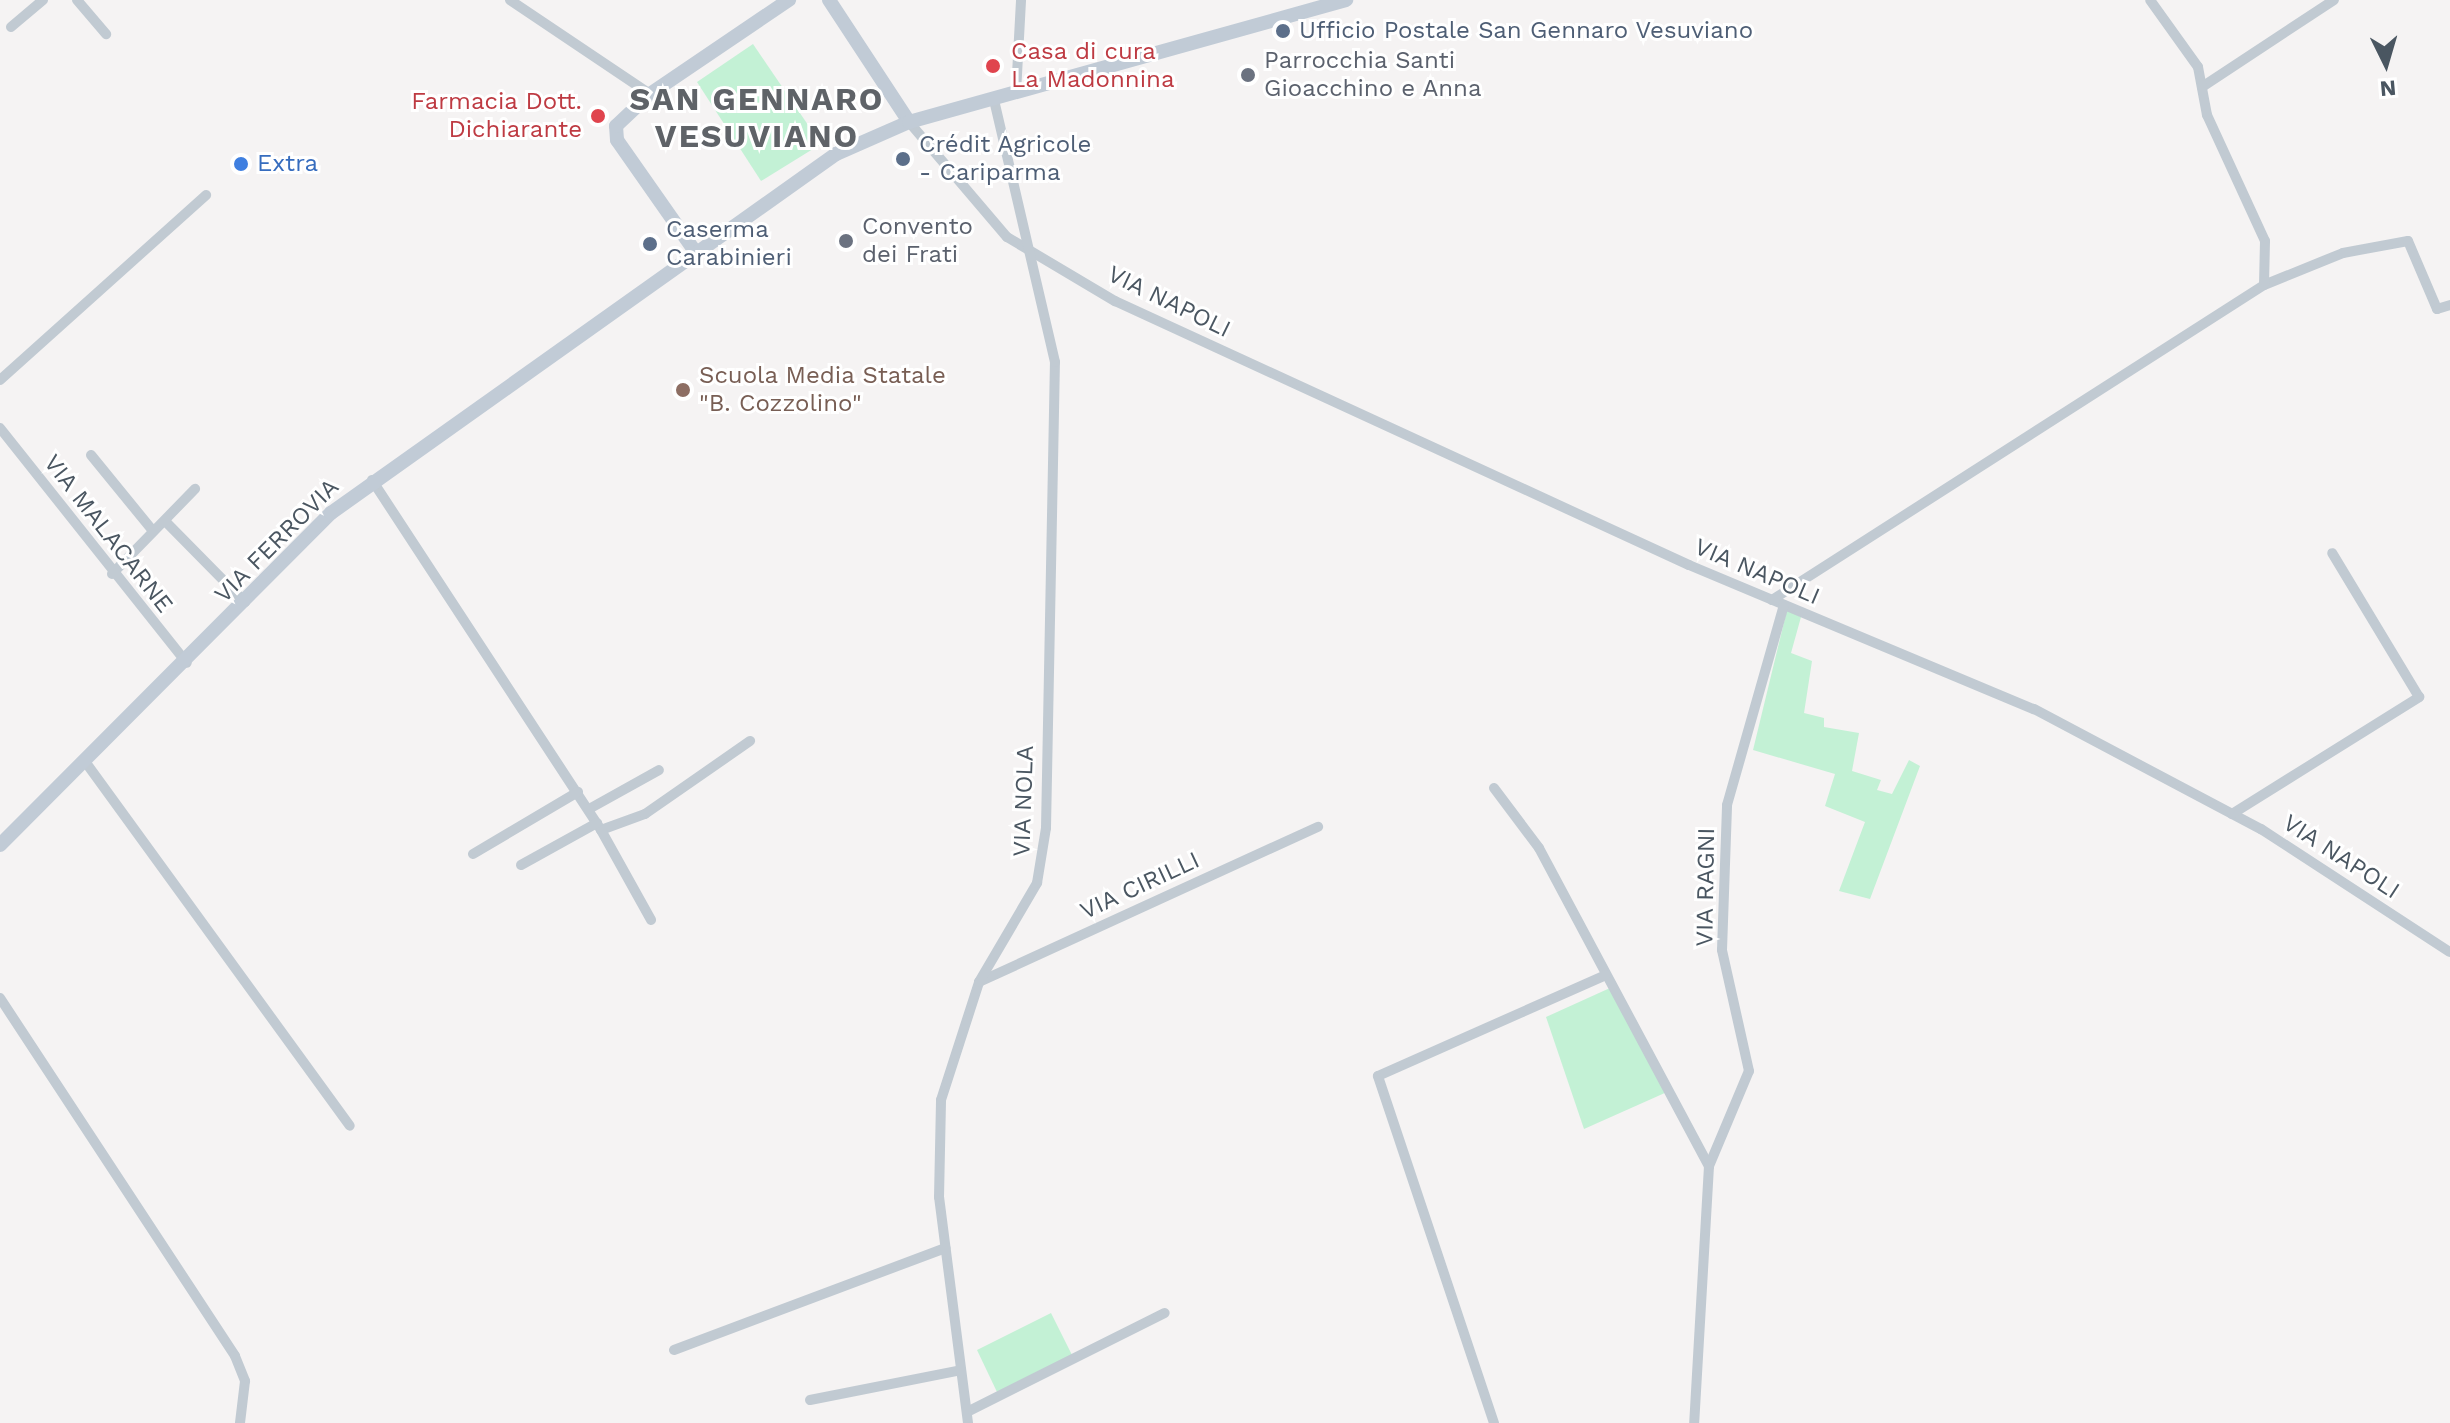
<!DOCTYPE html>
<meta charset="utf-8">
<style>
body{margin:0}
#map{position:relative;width:2450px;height:1423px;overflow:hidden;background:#f5f3f3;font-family:"Work Sans",sans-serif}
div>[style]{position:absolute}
.green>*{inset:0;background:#c3f1d5}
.minor>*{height:10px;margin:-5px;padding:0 5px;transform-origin:5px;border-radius:5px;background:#c1cad2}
.secondary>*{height:14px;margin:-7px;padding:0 7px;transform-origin:7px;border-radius:7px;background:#c1cbd6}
.dots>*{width:22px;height:22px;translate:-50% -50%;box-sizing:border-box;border:4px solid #fff;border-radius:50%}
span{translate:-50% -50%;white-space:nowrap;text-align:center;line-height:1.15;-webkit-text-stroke:6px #fff;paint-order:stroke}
.service-label{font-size:24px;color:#4e5e75}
.left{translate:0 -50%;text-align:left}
.health-label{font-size:24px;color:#be3a42}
.right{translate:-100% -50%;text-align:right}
.worship-label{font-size:24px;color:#5b616d}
.shop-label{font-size:24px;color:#366cbe}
.street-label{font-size:24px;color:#4a5661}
.education-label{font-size:24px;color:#785e54}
.district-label{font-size:32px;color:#5f6368;font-weight:700;letter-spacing:2px}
.north{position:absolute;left:2346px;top:24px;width:80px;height:80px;-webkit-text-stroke:6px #fff;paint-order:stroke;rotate:175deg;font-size:22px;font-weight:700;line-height:32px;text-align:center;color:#4a5661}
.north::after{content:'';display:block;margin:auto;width:28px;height:36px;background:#4a5661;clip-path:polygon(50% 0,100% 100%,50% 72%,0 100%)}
</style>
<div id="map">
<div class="green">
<div style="clip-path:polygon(753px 44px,821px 144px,761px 181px,697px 82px)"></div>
<div style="clip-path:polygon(1787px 610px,1801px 617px,1791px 653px,1812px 661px,1804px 713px,1824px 718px,1824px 727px,1859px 733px,1852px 771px,1881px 780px,1877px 790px,1892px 794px,1909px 760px,1920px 766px,1870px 899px,1839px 891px,1865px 822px,1825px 806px,1835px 774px,1753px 750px)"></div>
<div style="clip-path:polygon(1610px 988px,1667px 1092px,1584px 1129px,1546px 1017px)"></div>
<div style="clip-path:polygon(1051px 1313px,1072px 1355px,997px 1392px,977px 1350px)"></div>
</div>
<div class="minor">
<div style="left:77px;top:0;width:45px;rotate:49.5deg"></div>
<div style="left:510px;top:0;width:169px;rotate:33.9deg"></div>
<div style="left:11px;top:27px;width:42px;rotate:-40.2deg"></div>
<div style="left:2202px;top:87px;width:158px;rotate:-33.4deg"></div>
<div style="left:1016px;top:93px;width:93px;rotate:-86.9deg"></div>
<div style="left:909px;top:122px;width:151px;rotate:49.6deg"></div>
<div style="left:1007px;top:237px;width:126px;rotate:30.7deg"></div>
<div style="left:1115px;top:301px;width:632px;rotate:24.7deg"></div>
<div style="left:1689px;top:565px;width:374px;rotate:22.7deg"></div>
<div style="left:2034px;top:709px;width:257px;rotate:27.9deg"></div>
<div style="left:2261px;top:829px;width:225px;rotate:33.1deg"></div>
<div style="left:2264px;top:285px;width:85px;rotate:-22.1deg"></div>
<div style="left:2343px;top:253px;width:66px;rotate:-10.5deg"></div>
<div style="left:2408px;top:241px;width:74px;rotate:66.9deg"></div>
<div style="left:2437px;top:309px;width:14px;rotate:-17deg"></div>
<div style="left:0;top:380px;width:277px;rotate:-41.9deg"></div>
<div style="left:0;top:428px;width:300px;rotate:51.5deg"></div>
<div style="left:91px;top:455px;width:98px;rotate:50.8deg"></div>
<div style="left:372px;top:480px;width:418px;rotate:56.8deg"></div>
<div style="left:601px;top:830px;width:47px;rotate:-20deg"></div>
<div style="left:645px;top:814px;width:128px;rotate:-34.8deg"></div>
<div style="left:165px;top:521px;width:114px;rotate:45.4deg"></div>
<div style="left:112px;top:574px;width:119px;rotate:-45.7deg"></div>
<div style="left:1772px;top:600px;width:584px;rotate:-32.63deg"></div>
<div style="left:2264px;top:285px;width:44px;rotate:-88.7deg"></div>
<div style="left:2265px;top:241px;width:139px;rotate:-114.7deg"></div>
<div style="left:2207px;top:115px;width:49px;rotate:-100.6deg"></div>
<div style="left:2198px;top:67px;width:82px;rotate:-125.6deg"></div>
<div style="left:84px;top:760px;width:452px;rotate:54deg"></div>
<div style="left:1494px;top:788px;width:75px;rotate:53.1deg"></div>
<div style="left:1539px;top:848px;width:361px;rotate:61.9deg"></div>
<div style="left:1709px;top:1166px;width:257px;rotate:93.3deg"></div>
<div style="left:589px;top:809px;width:80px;rotate:-29.1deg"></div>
<div style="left:2232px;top:814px;width:221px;rotate:-32deg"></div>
<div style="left:2419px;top:697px;width:168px;rotate:-121.1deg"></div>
<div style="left:601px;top:830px;width:103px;rotate:60.9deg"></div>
<div style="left:473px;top:854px;width:122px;rotate:-30.6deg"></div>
<div style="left:521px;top:865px;width:87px;rotate:-28.9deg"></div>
<div style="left:979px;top:982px;width:373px;rotate:-24.6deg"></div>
<div style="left:0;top:998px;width:428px;rotate:56.7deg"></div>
<div style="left:235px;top:1356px;width:27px;rotate:68deg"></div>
<div style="left:245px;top:1381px;width:42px;rotate:96.8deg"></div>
<div style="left:1709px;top:1166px;width:103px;rotate:-67.2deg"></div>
<div style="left:1749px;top:1071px;width:124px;rotate:-102.6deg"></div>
<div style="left:1722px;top:950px;width:145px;rotate:-88deg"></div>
<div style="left:1727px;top:805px;width:208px;rotate:-74.1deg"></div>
<div style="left:674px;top:1350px;width:290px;rotate:-20.6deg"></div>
<div style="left:810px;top:1400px;width:154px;rotate:-11.2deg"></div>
<div style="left:967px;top:1412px;width:221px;rotate:-26.6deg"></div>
<div style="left:968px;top:1423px;width:228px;rotate:-97.3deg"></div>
<div style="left:939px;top:1197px;width:97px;rotate:-88.8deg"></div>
<div style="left:941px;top:1100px;width:124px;rotate:-72.1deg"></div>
<div style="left:979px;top:982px;width:115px;rotate:-59.6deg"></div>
<div style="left:1037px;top:883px;width:56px;rotate:-80.7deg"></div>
<div style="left:1046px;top:828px;width:466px;rotate:-88.9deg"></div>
<div style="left:1055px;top:362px;width:270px;rotate:-103.1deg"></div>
<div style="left:1494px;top:1423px;width:366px;rotate:-108.5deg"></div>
<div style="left:1378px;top:1076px;width:249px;rotate:-23.9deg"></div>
</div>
<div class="secondary">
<div style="left:829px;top:0;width:146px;rotate:56.7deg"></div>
<div style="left:694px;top:250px;width:134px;rotate:-125deg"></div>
<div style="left:617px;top:140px;width:14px;rotate:-94deg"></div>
<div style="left:616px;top:126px;width:47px;rotate:-43.3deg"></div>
<div style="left:650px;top:94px;width:168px;rotate:-34.1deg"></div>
<div style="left:0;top:845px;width:469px;rotate:-45.1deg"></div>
<div style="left:331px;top:513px;width:620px;rotate:-35.41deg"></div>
<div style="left:836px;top:154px;width:80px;rotate:-23.7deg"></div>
<div style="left:909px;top:122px;width:454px;rotate:-15.6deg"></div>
</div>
<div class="dots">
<div style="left:1283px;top:31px;background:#5c6f8a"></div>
<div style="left:993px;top:66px;background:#e0444e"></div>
<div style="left:1248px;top:75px;background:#6b7280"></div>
<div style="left:598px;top:116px;background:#e0444e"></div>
<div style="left:903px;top:159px;background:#5c6f8a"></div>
<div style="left:241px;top:164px;background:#3f7fe0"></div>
<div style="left:846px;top:241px;background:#6b7280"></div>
<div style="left:650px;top:244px;background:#5c6f8a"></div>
<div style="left:683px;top:390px;background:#8d6e63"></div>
</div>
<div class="service-label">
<span class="left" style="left:1299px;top:31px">Ufficio Postale San Gennaro Vesuviano</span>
<span class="left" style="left:919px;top:159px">Crédit Agricole<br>- Cariparma</span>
<span class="left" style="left:666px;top:244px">Caserma<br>Carabinieri</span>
</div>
<div class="health-label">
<span class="left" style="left:1011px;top:66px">Casa di cura<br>La Madonnina</span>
<span class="right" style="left:582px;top:116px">Farmacia Dott.<br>Dichiarante</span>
</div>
<div class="worship-label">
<span class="left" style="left:1264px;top:75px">Parrocchia Santi<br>Gioacchino e Anna</span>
<span class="left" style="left:862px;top:241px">Convento<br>dei Frati</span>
</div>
<div class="shop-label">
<span class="left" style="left:257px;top:164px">Extra</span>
</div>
<div class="street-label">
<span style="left:1169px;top:302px;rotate:26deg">VIA NAPOLI</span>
<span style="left:108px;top:534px;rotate:52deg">VIA MALACARNE</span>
<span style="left:277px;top:541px;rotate:-45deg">VIA FERROVIA</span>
<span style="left:1757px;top:572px;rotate:23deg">VIA NAPOLI</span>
<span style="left:1024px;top:801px;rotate:-88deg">VIA NOLA</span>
<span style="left:2341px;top:857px;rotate:33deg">VIA NAPOLI</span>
<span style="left:1140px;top:886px;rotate:-25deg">VIA CIRILLI</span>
<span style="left:1706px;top:887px;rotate:-89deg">VIA RAGNI</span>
</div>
<div class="education-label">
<span class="left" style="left:699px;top:390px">Scuola Media Statale<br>"B. Cozzolino"</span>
</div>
<div class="district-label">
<span style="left:757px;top:118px">SAN GENNARO<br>VESUVIANO</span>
</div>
<div class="north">N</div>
</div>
